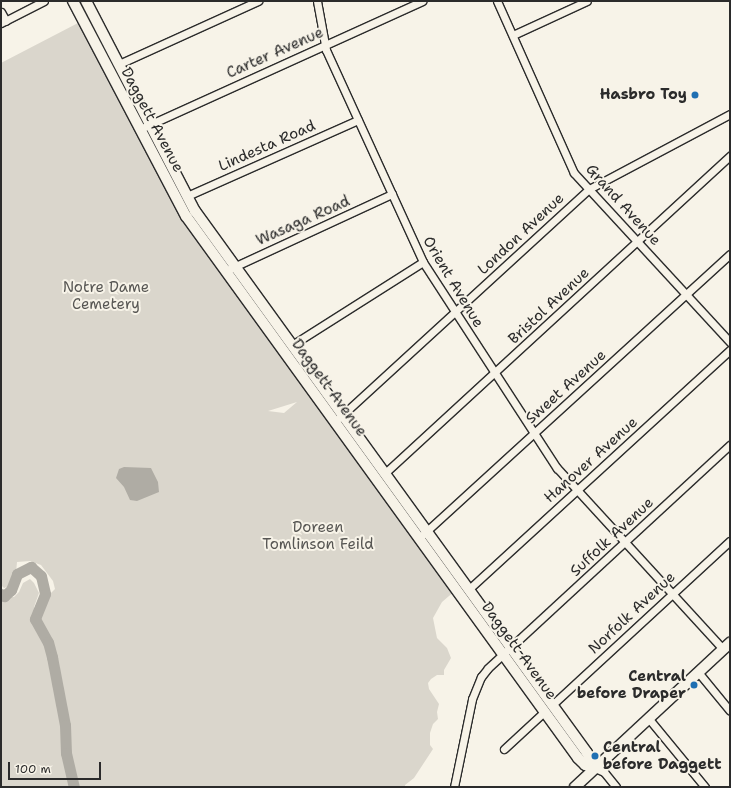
<!DOCTYPE html>
<style>
body{margin:0}
#map{position:relative;width:731px;height:788px;overflow:hidden;background:#f7f3e8;font-family:"Shantell Sans",sans-serif}
div>[style]{position:absolute}
.green>*{inset:0;background:#dad6cc}
.water>*{inset:0;background:#afaca4}
.river>*{height:11px;margin:-5.5px;padding:0 5.5px;transform-origin:5.5px;border-radius:5.5px;background:#afaca4}
.roads{filter:drop-shadow(1px 0 #2b2b2b) drop-shadow(-1px 0 #2b2b2b) drop-shadow(0 1px #2b2b2b) drop-shadow(0 -1px #2b2b2b)}
.street>*{height:7px;margin:-3.5px;padding:0 3.5px;transform-origin:3.5px;border-radius:3.5px;background:#f7f3e8}
.secondary>*{height:10px;margin:-5px;padding:0 5px;transform-origin:5px;border-radius:5px;background:#f7f3e8}
.dots>*{width:11px;height:11px;translate:-50% -50%;box-sizing:border-box;border:2px solid #f7f3e8;border-radius:50%}
span{translate:-50% -50%;white-space:nowrap;text-align:center;line-height:1.15;-webkit-text-stroke:4px #f7f3e8;paint-order:stroke}
.street-label{font-size:15px;color:#2b2b2b}
.poi-label{font-size:15px;color:#2b2b2b;font-weight:700}
.right{translate:-100% -50%;text-align:right}
.left{translate:0 -50%;text-align:left}
.park-label{font-size:15px;color:#575653}
.frame{position:absolute;inset:0;border:2px solid #2b2b2b;pointer-events:none}
.scale{position:absolute;left:8px;top:762px;width:93px;height:18px;box-sizing:border-box;border:2px solid #2b2b2b;border-top:0;padding-left:5px;font-size:12px;line-height:14px;white-space:nowrap;color:#2b2b2b;-webkit-text-stroke:3px #f7f3e8;paint-order:stroke}
</style>
<div id="map">
<div class="green">
<div style="clip-path:polygon(evenodd,78px 23px,185px 225px,456px 590px,442px 602px,433px 618px,437px 638px,447px 648px,451px 658px,444px 670px,444px 675px,437px 675px,431px 679px,428px 683px,429px 689px,439px 704px,437px 712px,438px 719px,433px 724px,430px 733px,430px 745px,433px 749px,414px 778px,405px 785px,405px 787px,1px 787px,1px 597px,14px 597px,19px 592px,23px 583px,30px 579px,34px 583px,39px 593px,34px 607px,38px 615px,44px 611px,47px 597px,55px 589px,53px 581px,41px 565px,30px 561px,17px 562px,15px 584px,4px 588px,1px 585px,1px 63px,78px 23px,297px 402px,284px 413px,268px 411px,297px 402px)"></div>
</div>
<div class="water">
<div style="clip-path:polygon(124px 467px,151px 468px,158px 482px,159px 492px,137px 501px,130px 500px,124px 487px,116px 478px,119px 469px)"></div>
</div>
<div class="river">
<div style="left:1px;top:594px;width:4px;rotate:34deg"></div>
<div style="left:4px;top:596px;width:9px;rotate:-41deg"></div>
<div style="left:11px;top:590px;width:17px;rotate:-69deg"></div>
<div style="left:17px;top:574px;width:16px;rotate:-27deg"></div>
<div style="left:31px;top:567px;width:13px;rotate:42deg"></div>
<div style="left:41px;top:576px;width:18px;rotate:77deg"></div>
<div style="left:45px;top:594px;width:27px;rotate:112deg"></div>
<div style="left:35px;top:619px;width:26px;rotate:61deg"></div>
<div style="left:48px;top:642px;width:16px;rotate:75deg"></div>
<div style="left:52px;top:657px;width:69px;rotate:79.2deg"></div>
<div style="left:65px;top:725px;width:28px;rotate:88deg"></div>
<div style="left:66px;top:753px;width:35px;rotate:77deg"></div>
</div>
<div class="roads">
<div class="street">
<div style="left:317px;top:1px;width:50px;rotate:79.6deg"></div>
<div style="left:326px;top:50px;width:233px;rotate:65.4deg"></div>
<div style="left:423px;top:262px;width:246px;rotate:57deg"></div>
<div style="left:557px;top:468px;width:246px;rotate:47.5deg"></div>
<div style="left:497px;top:1px;width:188px;rotate:65.9deg"></div>
<div style="left:574px;top:173px;width:230px;rotate:47.3deg"></div>
<div style="left:1px;top:12px;width:10px;rotate:61deg"></div>
<div style="left:1px;top:23px;width:48px;rotate:-27.1deg"></div>
<div style="left:513px;top:35px;width:81px;rotate:-24.7deg"></div>
<div style="left:119px;top:64px;width:153px;rotate:-24.4deg"></div>
<div style="left:140px;top:129px;width:310px;rotate:-24.4deg"></div>
<div style="left:187px;top:196px;width:187px;rotate:-24deg"></div>
<div style="left:225px;top:271px;width:184px;rotate:-24.8deg"></div>
<div style="left:292px;top:345px;width:155px;rotate:-32.4deg"></div>
<div style="left:339px;top:418px;width:339px;rotate:-42.5deg"></div>
<div style="left:589px;top:189px;width:160px;rotate:-28deg"></div>
<div style="left:385px;top:473px;width:469px;rotate:-42.6deg"></div>
<div style="left:419px;top:538px;width:421px;rotate:-42.4deg"></div>
<div style="left:469px;top:589px;width:354px;rotate:-42.5deg"></div>
<div style="left:698px;top:672px;width:50px;rotate:50.6deg"></div>
<div style="left:552px;top:705px;width:242px;rotate:-42.7deg"></div>
<div style="left:649px;top:719px;width:88px;rotate:50.5deg"></div>
<div style="left:504px;top:749px;width:56px;rotate:-42.8deg"></div>
<div style="left:595px;top:768px;width:10px;rotate:24deg"></div>
<div style="left:604px;top:772px;width:19px;rotate:51deg"></div>
<div style="left:454px;top:787px;width:90px;rotate:-78.4deg"></div>
<div style="left:472px;top:699px;width:24px;rotate:-68deg"></div>
<div style="left:481px;top:677px;width:11px;rotate:-52deg"></div>
<div style="left:488px;top:668px;width:329px;rotate:-42.7deg"></div>
</div>
<div class="secondary">
<div style="left:73px;top:1px;width:243px;rotate:62.3deg"></div>
<div style="left:186px;top:216px;width:669px;rotate:54.12deg"></div>
<div style="left:578px;top:758px;width:10px;rotate:45deg"></div>
<div style="left:585px;top:765px;width:10px;rotate:17deg"></div>
<div style="left:86px;top:1px;width:237px;rotate:62.6deg"></div>
<div style="left:195px;top:211px;width:669px;rotate:54.12deg"></div>
<div style="left:587px;top:753px;width:17px;rotate:62deg"></div>
<div style="left:575px;top:787px;width:212px;rotate:-42.9deg"></div>
</div>
</div>
<div class="dots">
<div style="left:695px;top:95px;background:#1f6fb2"></div>
<div style="left:694px;top:685px;background:#1f6fb2"></div>
<div style="left:595px;top:756px;background:#1f6fb2"></div>
</div>
<div class="street-label">
<span style="left:275px;top:53px;rotate:-24deg">Carter Avenue</span>
<span style="left:152px;top:120px;rotate:62deg">Daggett Avenue</span>
<span style="left:267px;top:146px;rotate:-24deg">Lindesta Road</span>
<span style="left:623px;top:205px;rotate:48deg">Grand Avenue</span>
<span style="left:303px;top:221px;rotate:-24deg">Wasaga Road</span>
<span style="left:521px;top:234px;rotate:-43deg">London Avenue</span>
<span style="left:453px;top:282px;rotate:59deg">Orient Avenue</span>
<span style="left:549px;top:306px;rotate:-43deg">Bristol Avenue</span>
<span style="left:566px;top:387px;rotate:-42deg">Sweet Avenue</span>
<span style="left:329px;top:388px;rotate:54deg">Daggett Avenue</span>
<span style="left:591px;top:460px;rotate:-42deg">Hanover Avenue</span>
<span style="left:612px;top:537px;rotate:-43deg">Suffolk Avenue</span>
<span style="left:632px;top:613px;rotate:-43deg">Norfolk Avenue</span>
<span style="left:519px;top:651px;rotate:54deg">Daggett Avenue</span>
</div>
<div class="poi-label">
<span class="right" style="left:687px;top:95px">Hasbro Toy</span>
<span class="right" style="left:686px;top:685px">Central<br>before Draper</span>
<span class="left" style="left:603px;top:756px">Central<br>before Daggett</span>
</div>
<div class="park-label">
<span style="left:106px;top:296px">Notre Dame<br>Cemetery</span>
<span style="left:318px;top:536px">Doreen<br>Tomlinson Feild</span>
</div>
<div class="frame"></div>
<div class="scale">100 m</div>
</div>
